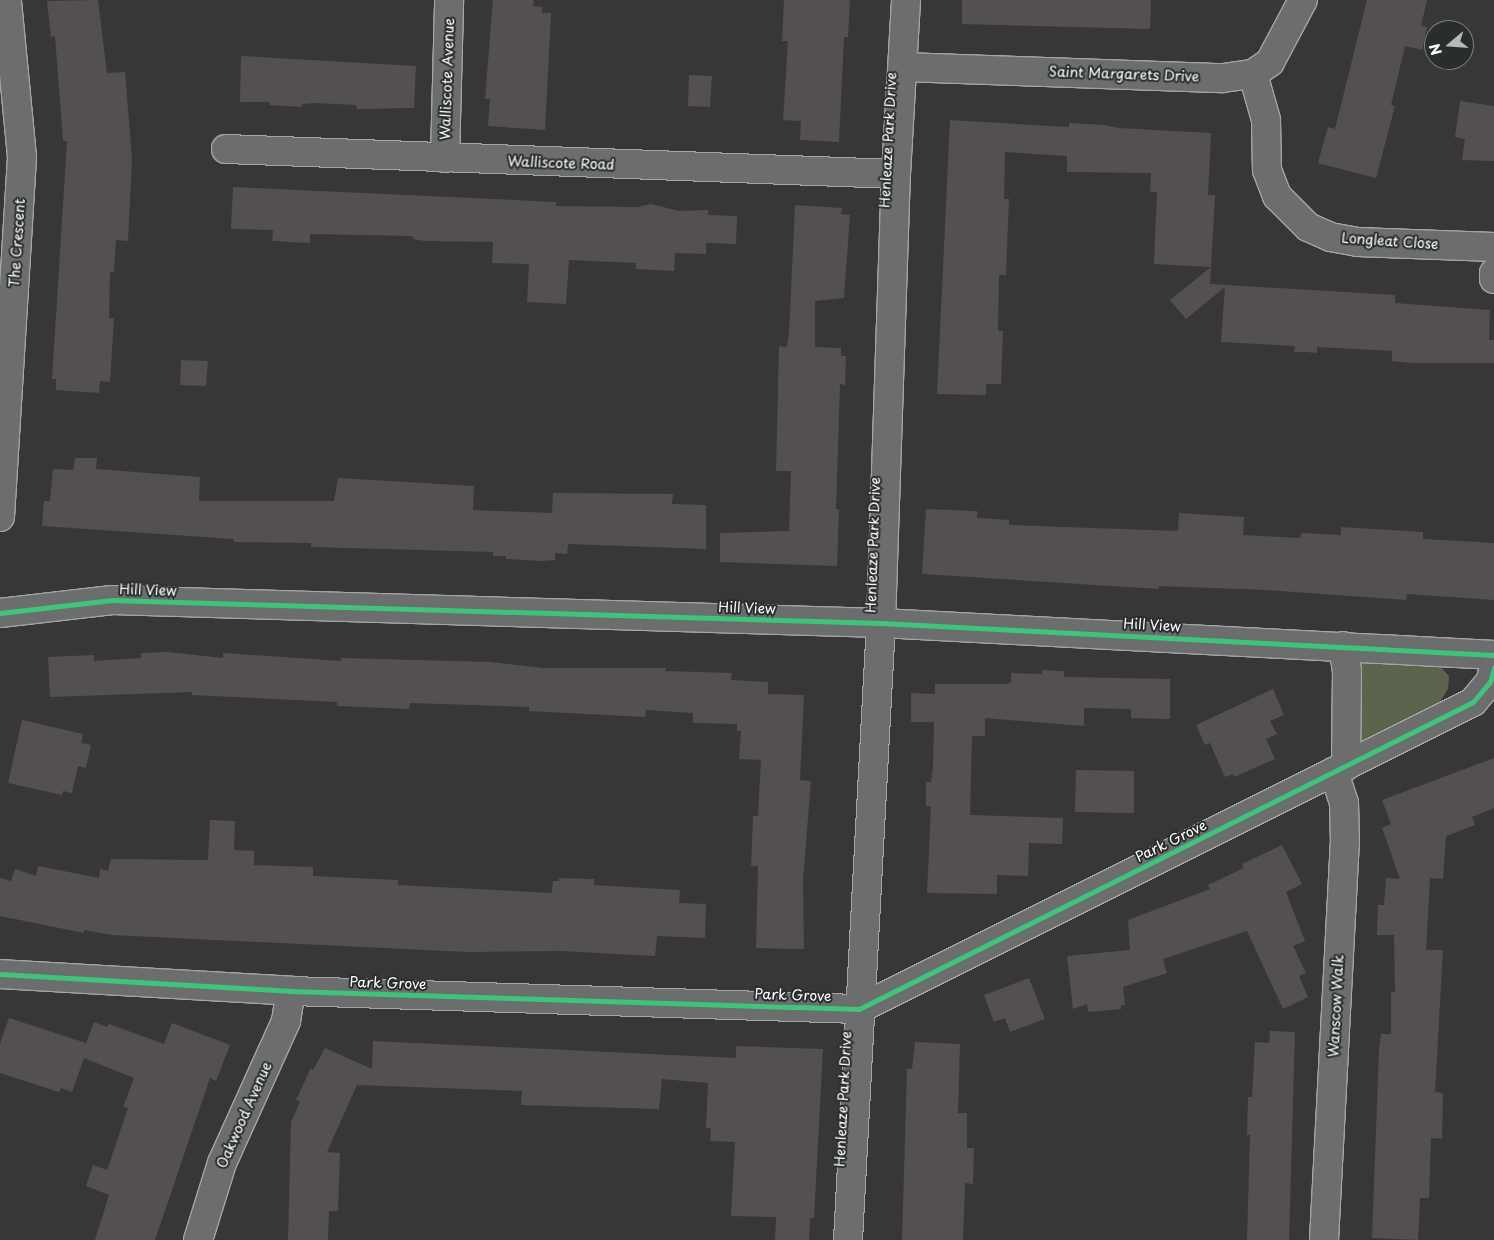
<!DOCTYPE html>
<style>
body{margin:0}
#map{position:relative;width:1494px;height:1240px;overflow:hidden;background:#383737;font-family:"Playpen Sans",sans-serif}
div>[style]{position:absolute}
.green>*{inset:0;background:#5c644d}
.building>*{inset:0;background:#54504f}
.roads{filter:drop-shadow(1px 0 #a5a5a5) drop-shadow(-1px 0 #a5a5a5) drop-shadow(0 1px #a5a5a5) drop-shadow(0 -1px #a5a5a5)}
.minor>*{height:28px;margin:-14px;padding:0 14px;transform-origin:14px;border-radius:14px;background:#6c6d6d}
.cycleway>*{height:5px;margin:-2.5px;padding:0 2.5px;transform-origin:2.5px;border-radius:2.5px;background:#40c37c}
span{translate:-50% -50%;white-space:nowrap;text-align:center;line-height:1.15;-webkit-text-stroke:4px #2a2d2e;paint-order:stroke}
.street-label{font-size:14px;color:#fff}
.north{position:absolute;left:1424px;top:20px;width:50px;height:50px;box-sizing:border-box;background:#2a2d2e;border:1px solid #7f8182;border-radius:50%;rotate:252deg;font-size:14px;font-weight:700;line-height:20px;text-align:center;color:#fff}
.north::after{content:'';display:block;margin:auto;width:18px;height:22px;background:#b9b9b9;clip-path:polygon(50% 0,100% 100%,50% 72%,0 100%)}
</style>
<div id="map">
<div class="green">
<div style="clip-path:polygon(1361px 661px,1437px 663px,1449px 676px,1448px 689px,1440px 702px,1361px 744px)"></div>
</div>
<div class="building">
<div style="clip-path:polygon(98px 0,107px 73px,125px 72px,132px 159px,128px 241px,116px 240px,114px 272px,110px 272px,109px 318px,114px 318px,110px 382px,100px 381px,99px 393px,56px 390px,56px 379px,52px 379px,67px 141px,63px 141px,55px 36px,51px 37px,47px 1px)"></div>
<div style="clip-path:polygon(493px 0,534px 0,533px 6px,542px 7px,542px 13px,551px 13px,545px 130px,488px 126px,490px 99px,485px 99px)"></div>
<div style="clip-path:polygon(784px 0,850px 0,848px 37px,844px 37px,839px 142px,800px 140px,801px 121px,783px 120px,788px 41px,782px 41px)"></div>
<div style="clip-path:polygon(962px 0,1151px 0,1150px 29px,962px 24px)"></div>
<div style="clip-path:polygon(1367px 0,1427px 0,1421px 26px,1427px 27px,1422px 50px,1405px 46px,1391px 105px,1395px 106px,1376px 178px,1318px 163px,1328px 127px,1335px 129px)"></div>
<div style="clip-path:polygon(241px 56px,416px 66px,414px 108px,357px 109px,356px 105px,315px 103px,302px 104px,301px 107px,270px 105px,270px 102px,240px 102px)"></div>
<div style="clip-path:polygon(689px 75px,712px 76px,710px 107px,688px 106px)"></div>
<div style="clip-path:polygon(1460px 101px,1494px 106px,1494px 161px,1462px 160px,1465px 139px,1455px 137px)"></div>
<div style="clip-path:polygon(950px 120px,1069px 127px,1069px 123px,1105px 125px,1119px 128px,1211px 133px,1208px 195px,1215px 195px,1211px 267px,1154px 264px,1157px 192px,1150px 192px,1151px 173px,1067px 172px,1067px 156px,1005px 152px,1004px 199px,1009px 199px,1006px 275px,999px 275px,998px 331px,1003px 331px,1001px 384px,986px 384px,986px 395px,937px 394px)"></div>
<div style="clip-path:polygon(233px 187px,556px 202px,556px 206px,637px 207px,651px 204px,679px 211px,708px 210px,708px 215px,737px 216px,736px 244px,706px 243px,706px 254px,675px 253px,674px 271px,636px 269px,636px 263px,569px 260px,566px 304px,527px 302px,529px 264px,492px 263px,493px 242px,425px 241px,413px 239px,413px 236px,310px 234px,310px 243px,272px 241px,273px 230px,231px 229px)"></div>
<div style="clip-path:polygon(795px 205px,842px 208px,841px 214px,850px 215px,844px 298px,815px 301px,815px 347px,841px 348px,841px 356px,846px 356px,845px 385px,840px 384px,836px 509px,839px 509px,837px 566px,720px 562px,720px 533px,789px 531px,791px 471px,776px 471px,779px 346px,787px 347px,789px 334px)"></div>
<div style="clip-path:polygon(1211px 267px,1210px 284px,1395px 295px,1395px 303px,1490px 310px,1489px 340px,1494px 340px,1494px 363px,1414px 363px,1392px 361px,1392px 351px,1317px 347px,1317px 353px,1306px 352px,1294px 352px,1295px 346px,1221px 342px,1225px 287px,1186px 319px,1170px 300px)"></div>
<div style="clip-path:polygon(181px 360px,208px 361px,206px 386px,180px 385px)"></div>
<div style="clip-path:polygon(75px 458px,97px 458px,96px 469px,200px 477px,199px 501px,334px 501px,338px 478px,474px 486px,473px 510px,552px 513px,553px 493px,673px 494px,672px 504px,706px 505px,706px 549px,568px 544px,567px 554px,555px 553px,555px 560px,542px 561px,506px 559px,506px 556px,493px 556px,493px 552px,311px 547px,311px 543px,234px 542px,234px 539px,42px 526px,44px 501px,50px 501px,53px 469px,73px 470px)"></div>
<div style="clip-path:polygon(926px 509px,977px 511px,977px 518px,1009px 520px,1009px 525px,1178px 531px,1179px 513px,1244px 517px,1243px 535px,1300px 538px,1301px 533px,1341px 535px,1341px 527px,1423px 532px,1423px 539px,1494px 543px,1494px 600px,1407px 594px,1406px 600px,1267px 590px,1159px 586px,1159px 589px,922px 574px)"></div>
<div style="clip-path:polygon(167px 652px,223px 658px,223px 653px,341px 661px,341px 658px,490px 662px,543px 668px,666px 668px,665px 671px,732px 673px,731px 680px,768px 682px,768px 694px,804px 695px,800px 780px,811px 781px,803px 879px,804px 949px,756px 948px,758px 866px,751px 866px,753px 816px,758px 816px,761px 760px,739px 759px,741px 731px,737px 731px,737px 724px,693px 723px,693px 713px,646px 710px,645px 717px,529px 711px,529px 707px,410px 703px,409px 709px,386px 708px,337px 706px,337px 702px,192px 695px,192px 692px,50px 697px,48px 657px,94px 655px,94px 661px,141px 658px,141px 653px)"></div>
<div style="clip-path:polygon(1042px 670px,1064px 671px,1064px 677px,1170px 679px,1170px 719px,1131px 718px,1131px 709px,1084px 708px,1084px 726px,985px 718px,985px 736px,972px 736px,970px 815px,1063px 818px,1062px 844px,1029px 843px,1028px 876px,997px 875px,997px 894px,927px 893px,931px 806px,926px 806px,926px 782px,931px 782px,933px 767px,934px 722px,911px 722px,911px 693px,935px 694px,935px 684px,1007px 684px,1011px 682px,1011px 673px,1042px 674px)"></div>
<div style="clip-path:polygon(1273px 689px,1284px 715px,1270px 721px,1277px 734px,1266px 739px,1275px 759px,1234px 777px,1233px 774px,1225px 777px,1210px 743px,1205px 745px,1196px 725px)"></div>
<div style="clip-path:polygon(22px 720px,83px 734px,81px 743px,91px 745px,86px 768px,78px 766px,72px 793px,63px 791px,62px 795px,8px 783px)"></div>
<div style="clip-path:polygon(1494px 758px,1494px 808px,1472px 817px,1475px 825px,1446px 836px,1443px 879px,1430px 878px,1426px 950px,1443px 950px,1435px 1092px,1443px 1093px,1442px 1139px,1431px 1138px,1429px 1198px,1420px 1198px,1418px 1240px,1372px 1238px,1379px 1049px,1381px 1034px,1391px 1034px,1391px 992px,1395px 992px,1394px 935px,1377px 935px,1378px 905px,1384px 905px,1386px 878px,1400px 879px,1382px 828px,1391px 824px,1382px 800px)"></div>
<div style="clip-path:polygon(1076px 770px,1134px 771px,1134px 813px,1075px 812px)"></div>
<div style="clip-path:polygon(210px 820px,235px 821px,234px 850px,254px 851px,254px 865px,313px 867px,313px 876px,398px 880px,398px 885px,552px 893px,553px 881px,559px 881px,559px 878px,594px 879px,594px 885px,680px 890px,679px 903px,706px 904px,705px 938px,657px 936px,655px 956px,562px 951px,468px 952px,112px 935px,84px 930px,84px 933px,0 916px,0 878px,11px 881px,15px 869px,36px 876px,38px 866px,99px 878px,100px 869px,108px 871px,111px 859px,208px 860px)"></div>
<div style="clip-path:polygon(1282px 845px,1302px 884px,1286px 892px,1305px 941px,1293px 946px,1306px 973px,1299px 976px,1308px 997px,1283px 1009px,1247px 931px,1163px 959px,1167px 973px,1123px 987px,1125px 1005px,1121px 1005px,1121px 1009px,1088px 1012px,1087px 1004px,1073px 1009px,1067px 956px,1130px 950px,1128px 920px,1210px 889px,1208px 885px,1244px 868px,1242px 864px)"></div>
<div style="clip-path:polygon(1029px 978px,1045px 1019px,1010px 1032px,1005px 1018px,994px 1022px,984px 995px)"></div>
<div style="clip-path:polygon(9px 1018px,86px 1043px,94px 1022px,107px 1027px,109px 1024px,164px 1044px,172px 1023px,230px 1045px,216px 1081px,210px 1078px,155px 1240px,95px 1240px,109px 1195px,86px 1186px,93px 1165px,107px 1170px,128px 1108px,123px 1107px,134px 1078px,84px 1058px,72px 1092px,61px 1088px,59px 1092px,0 1073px,0 1044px)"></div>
<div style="clip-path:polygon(1270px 1031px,1295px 1032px,1289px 1240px,1247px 1240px,1250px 1135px,1247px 1135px,1248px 1097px,1252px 1097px,1255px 1042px,1269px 1043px)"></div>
<div style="clip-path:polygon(373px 1041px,736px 1058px,736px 1046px,823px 1049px,814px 1218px,810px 1218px,809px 1240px,775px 1240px,776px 1217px,731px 1216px,735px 1142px,710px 1141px,711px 1128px,706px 1128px,708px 1083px,662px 1079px,659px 1109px,521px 1105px,522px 1091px,357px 1085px,327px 1152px,340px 1153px,338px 1211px,329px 1211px,328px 1240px,288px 1240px,291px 1122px,300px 1102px,296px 1100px,311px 1068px,313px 1070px,325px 1048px,372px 1069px)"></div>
<div style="clip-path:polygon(915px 1042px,960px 1044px,958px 1113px,967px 1113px,967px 1148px,974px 1148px,973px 1184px,965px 1183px,963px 1240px,902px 1240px,907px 1069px,912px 1069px)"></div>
</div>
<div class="roads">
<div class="minor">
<div style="left:903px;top:67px;width:320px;rotate:2deg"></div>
<div style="left:1223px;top:78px;width:30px;rotate:-8deg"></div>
<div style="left:1253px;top:74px;width:21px;rotate:-35deg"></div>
<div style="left:1270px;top:62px;width:70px;rotate:-62deg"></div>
<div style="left:1253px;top:74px;width:48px;rotate:74.2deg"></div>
<div style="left:1266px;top:120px;width:50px;rotate:88.9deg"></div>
<div style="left:1267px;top:170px;width:28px;rotate:69deg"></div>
<div style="left:1277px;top:196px;width:44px;rotate:45deg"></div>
<div style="left:1308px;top:227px;width:24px;rotate:24deg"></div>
<div style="left:1330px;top:237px;width:27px;rotate:10deg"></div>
<div style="left:1357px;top:242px;width:137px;rotate:2.1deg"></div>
<div style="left:226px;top:149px;width:670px;rotate:2.14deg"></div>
<div style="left:445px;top:158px;width:158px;rotate:-88.5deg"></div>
<div style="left:1494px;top:279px;width:6px;rotate:-90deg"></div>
<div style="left:0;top:517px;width:361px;rotate:-86.5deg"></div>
<div style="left:22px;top:157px;width:158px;rotate:-95.5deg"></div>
<div style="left:0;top:613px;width:113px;rotate:-6.6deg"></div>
<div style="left:112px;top:600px;width:769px;rotate:1.71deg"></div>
<div style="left:881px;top:623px;width:614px;rotate:2.99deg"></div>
<div style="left:1343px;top:646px;width:25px;rotate:81deg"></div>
<div style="left:1347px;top:671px;width:95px;rotate:90.6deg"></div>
<div style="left:0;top:974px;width:291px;rotate:3.3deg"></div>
<div style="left:291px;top:991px;width:568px;rotate:1.82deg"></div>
<div style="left:859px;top:1009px;width:686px;rotate:-26.57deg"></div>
<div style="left:1473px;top:702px;width:26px;rotate:-50deg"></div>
<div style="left:1490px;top:682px;width:15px;rotate:-74deg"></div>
<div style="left:198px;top:1240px;width:81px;rotate:-72.7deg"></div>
<div style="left:222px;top:1163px;width:156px;rotate:-65.7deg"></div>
<div style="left:286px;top:1021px;width:30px;rotate:-81deg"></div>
<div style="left:848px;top:1240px;width:618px;rotate:-86.94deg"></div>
<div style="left:881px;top:623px;width:449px;rotate:-88.1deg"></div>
<div style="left:896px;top:174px;width:174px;rotate:-86.7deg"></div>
<div style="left:1324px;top:1240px;width:398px;rotate:-87deg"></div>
<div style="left:1345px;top:843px;width:40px;rotate:-91.4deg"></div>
<div style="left:1344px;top:803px;width:33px;rotate:-108deg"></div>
</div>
</div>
<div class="cycleway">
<div style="left:0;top:613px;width:113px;rotate:-6.6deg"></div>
<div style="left:112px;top:600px;width:769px;rotate:1.71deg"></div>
<div style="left:881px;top:623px;width:614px;rotate:2.99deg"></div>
<div style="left:0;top:974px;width:291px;rotate:3.3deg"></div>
<div style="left:291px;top:991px;width:568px;rotate:1.82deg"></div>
<div style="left:859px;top:1009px;width:686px;rotate:-26.57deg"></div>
<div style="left:1473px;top:702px;width:26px;rotate:-50deg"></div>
<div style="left:1490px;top:682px;width:15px;rotate:-74deg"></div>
</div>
<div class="street-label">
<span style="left:1124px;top:74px;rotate:2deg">Saint Margarets Drive</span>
<span style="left:447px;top:79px;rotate:-88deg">Walliscote Avenue</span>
<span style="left:888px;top:140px;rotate:-87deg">Henleaze Park Drive</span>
<span style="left:561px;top:163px;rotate:2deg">Walliscote Road</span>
<span style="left:1390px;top:241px;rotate:4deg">Longleat Close</span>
<span style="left:17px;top:243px;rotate:-86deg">The Crescent</span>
<span style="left:873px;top:545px;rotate:-88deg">Henleaze Park Drive</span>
<span style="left:148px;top:590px;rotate:2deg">Hill View</span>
<span style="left:747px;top:608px;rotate:2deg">Hill View</span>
<span style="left:1152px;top:625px;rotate:3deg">Hill View</span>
<span style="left:1171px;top:841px;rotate:-26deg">Park Grove</span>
<span style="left:388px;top:983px;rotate:2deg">Park Grove</span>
<span style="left:793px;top:995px;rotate:2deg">Park Grove</span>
<span style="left:1336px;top:1006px;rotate:-87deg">Wanscow Walk</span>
<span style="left:843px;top:1099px;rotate:-87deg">Henleaze Park Drive</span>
<span style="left:244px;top:1115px;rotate:-66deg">Oakwood Avenue</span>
</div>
<div class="north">N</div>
</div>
